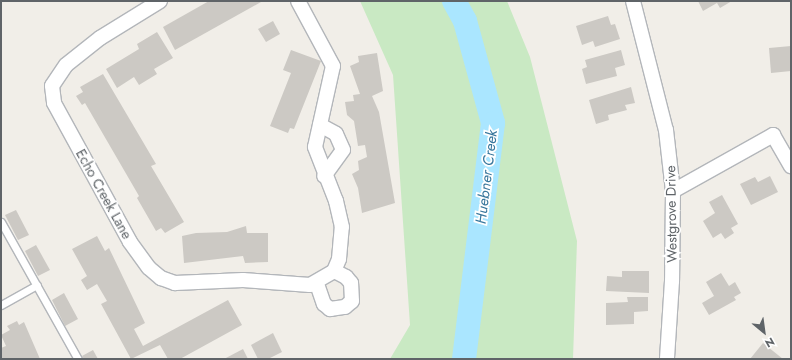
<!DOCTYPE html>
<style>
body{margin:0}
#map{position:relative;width:792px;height:360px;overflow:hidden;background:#f1eee8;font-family:Jost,sans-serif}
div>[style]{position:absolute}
.green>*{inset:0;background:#c9e9c3}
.river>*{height:24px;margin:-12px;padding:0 12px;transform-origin:12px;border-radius:12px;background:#aae6ff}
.building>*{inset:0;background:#ccc9c4}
.roads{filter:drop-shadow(1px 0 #b3b6ba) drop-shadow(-1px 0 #b3b6ba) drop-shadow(0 1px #b3b6ba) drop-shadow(0 -1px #b3b6ba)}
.lane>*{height:7px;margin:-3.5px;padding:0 3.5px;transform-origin:3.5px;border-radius:3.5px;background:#fff}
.street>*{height:14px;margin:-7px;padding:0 7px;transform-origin:7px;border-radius:7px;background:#fff}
span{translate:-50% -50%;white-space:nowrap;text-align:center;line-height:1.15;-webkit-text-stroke:3.5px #fff;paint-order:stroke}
.street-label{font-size:14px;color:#5f6468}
.water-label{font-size:15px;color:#38779c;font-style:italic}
.frame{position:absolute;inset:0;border:2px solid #5f6468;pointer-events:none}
.north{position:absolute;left:744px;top:312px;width:40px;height:40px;-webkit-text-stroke:3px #fff;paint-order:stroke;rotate:151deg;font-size:11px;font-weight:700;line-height:16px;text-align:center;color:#5f6468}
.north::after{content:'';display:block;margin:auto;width:14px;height:18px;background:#5f6468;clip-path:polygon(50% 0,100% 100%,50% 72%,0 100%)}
</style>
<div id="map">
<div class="green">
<div style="clip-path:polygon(360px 1px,507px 1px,530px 57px,577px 241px,573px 359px,390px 359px,410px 325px,393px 75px)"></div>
</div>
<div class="river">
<div style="left:454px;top:1px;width:23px;rotate:61deg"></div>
<div style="left:465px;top:21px;width:106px;rotate:74.6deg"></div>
<div style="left:493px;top:123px;width:238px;rotate:97deg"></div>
</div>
<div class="building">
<div style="clip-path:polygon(209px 1px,261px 2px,175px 50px,163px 27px)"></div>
<div style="clip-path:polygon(698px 1px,732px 1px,720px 8px,717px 3px,703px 11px)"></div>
<div style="clip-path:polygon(608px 16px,611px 25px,615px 24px,620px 39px,595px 47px,593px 41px,582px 45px,576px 26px)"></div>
<div style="clip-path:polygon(273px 21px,280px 34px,266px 42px,258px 29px)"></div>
<div style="clip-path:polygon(157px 32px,173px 58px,154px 69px,157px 74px,139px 85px,134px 77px,117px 88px,106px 69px,139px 49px,137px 44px)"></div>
<div style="clip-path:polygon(791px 46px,791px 71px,771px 73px,769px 48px)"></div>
<div style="clip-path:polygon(291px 50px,321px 61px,294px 129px,290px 128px,288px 133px,270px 126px,291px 73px,283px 70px)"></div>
<div style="clip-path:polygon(621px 50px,625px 65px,615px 68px,617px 76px,586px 84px,582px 69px,587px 67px,585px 60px)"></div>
<div style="clip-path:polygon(377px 53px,383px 91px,372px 96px,379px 112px,395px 203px,362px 213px,358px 188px,352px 174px,359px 170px,358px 161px,367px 157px,365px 145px,358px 146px,354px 121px,347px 115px,345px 102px,354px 101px,353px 95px,360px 94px,350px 66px,359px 62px,358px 56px)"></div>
<div style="clip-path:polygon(103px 74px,156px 164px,151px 166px,184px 222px,165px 233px,161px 228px,156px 231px,137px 198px,139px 196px,85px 103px,82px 105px,76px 96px,83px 92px,80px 87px)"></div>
<div style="clip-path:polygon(631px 87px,635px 103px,625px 105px,627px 110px,608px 115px,609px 120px,596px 124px,589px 100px)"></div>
<div style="clip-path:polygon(770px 176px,778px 192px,751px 205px,740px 184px,755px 177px,758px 182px)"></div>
<div style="clip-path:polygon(722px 195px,738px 224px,731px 228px,734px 233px,725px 239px,721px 233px,713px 238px,703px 221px,715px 213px,709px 202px)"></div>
<div style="clip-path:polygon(16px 210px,29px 235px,18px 240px,5px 215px)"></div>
<div style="clip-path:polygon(246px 226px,247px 233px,268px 233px,268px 262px,245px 263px,243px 256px,184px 263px,182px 236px,196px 233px,227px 232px)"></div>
<div style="clip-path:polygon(97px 236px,105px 251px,109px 248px,145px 323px,134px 329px,143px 346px,228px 300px,242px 325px,180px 359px,168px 359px,160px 345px,131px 359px,101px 304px,107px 301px,97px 284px,87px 290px,81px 280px,87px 276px,72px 249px)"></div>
<div style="clip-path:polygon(36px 245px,50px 270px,38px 276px,25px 251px)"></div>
<div style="clip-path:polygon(622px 271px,649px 271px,649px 293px,606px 291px,607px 276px,622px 277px)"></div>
<div style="clip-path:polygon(721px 273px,729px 286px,735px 282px,741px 293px,734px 297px,736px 300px,709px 315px,702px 303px,714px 296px,706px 282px)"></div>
<div style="clip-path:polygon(64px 293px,78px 319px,65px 326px,52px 300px)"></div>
<div style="clip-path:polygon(627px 297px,648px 297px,648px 311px,634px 312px,634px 324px,606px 325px,606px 303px,628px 302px)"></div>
<div style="clip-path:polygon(17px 321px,19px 325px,24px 322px,40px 359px,1px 359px,1px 348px,6px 346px,1px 335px,10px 330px,7px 326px)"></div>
<div style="clip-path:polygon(273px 333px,282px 352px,268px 359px,258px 359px,251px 345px)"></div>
<div style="clip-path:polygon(763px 343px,783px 359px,750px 359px)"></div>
<div style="clip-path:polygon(243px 349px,248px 359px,224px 359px)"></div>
<div style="clip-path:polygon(93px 350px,98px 359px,84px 359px,82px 356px)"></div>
</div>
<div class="roads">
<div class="lane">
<div style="left:1px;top:222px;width:157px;rotate:60.7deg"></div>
<div style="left:1px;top:305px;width:41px;rotate:-29.1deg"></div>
</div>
<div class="street">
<div style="left:160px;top:1px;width:70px;rotate:148.3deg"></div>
<div style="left:100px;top:38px;width:43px;rotate:141.5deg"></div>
<div style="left:66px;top:65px;width:25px;rotate:124deg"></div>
<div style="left:52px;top:86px;width:17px;rotate:83deg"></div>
<div style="left:54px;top:103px;width:158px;rotate:61.3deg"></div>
<div style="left:130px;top:242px;width:32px;rotate:54deg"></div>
<div style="left:149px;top:268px;width:16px;rotate:40deg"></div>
<div style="left:161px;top:278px;width:15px;rotate:20deg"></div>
<div style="left:175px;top:283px;width:68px;rotate:-2.5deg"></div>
<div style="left:243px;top:280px;width:67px;rotate:4.3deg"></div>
<div style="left:310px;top:285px;width:28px;rotate:-30deg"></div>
<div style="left:334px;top:271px;width:13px;rotate:-67deg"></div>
<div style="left:339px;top:259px;width:32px;rotate:-85deg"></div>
<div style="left:342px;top:227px;width:27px;rotate:-103deg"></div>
<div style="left:336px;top:201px;width:58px;rotate:-111.3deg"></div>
<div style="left:315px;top:147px;width:83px;rotate:-77.5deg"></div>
<div style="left:333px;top:66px;width:74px;rotate:-118.3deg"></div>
<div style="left:633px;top:1px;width:133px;rotate:75.7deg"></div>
<div style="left:666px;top:130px;width:61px;rotate:83.5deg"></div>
<div style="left:673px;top:191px;width:90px;rotate:90.6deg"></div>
<div style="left:672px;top:281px;width:78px;rotate:93.7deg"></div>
<div style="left:320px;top:125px;width:18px;rotate:29deg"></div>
<div style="left:336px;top:134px;width:17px;rotate:66deg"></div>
<div style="left:343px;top:150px;width:32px;rotate:126deg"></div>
<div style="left:673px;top:191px;width:115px;rotate:-29.2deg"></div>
<div style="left:773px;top:135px;width:36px;rotate:60deg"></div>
<div style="left:317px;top:284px;width:21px;rotate:71deg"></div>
<div style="left:324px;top:304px;width:8px;rotate:40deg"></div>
<div style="left:330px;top:309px;width:15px;rotate:-8deg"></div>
<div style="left:345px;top:307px;width:9px;rotate:-41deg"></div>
<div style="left:352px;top:301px;width:18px;rotate:-93deg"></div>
<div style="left:351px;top:283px;width:8px;rotate:-130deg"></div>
<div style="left:346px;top:277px;width:13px;rotate:-153deg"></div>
</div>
</div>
<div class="street-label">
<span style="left:104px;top:194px;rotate:61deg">Echo Creek Lane</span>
<span style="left:671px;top:214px;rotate:-91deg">Westgrove Drive</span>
</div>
<div class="water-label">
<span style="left:487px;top:177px;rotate:-83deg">Huebner Creek</span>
</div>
<div class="frame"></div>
<div class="north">N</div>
</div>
